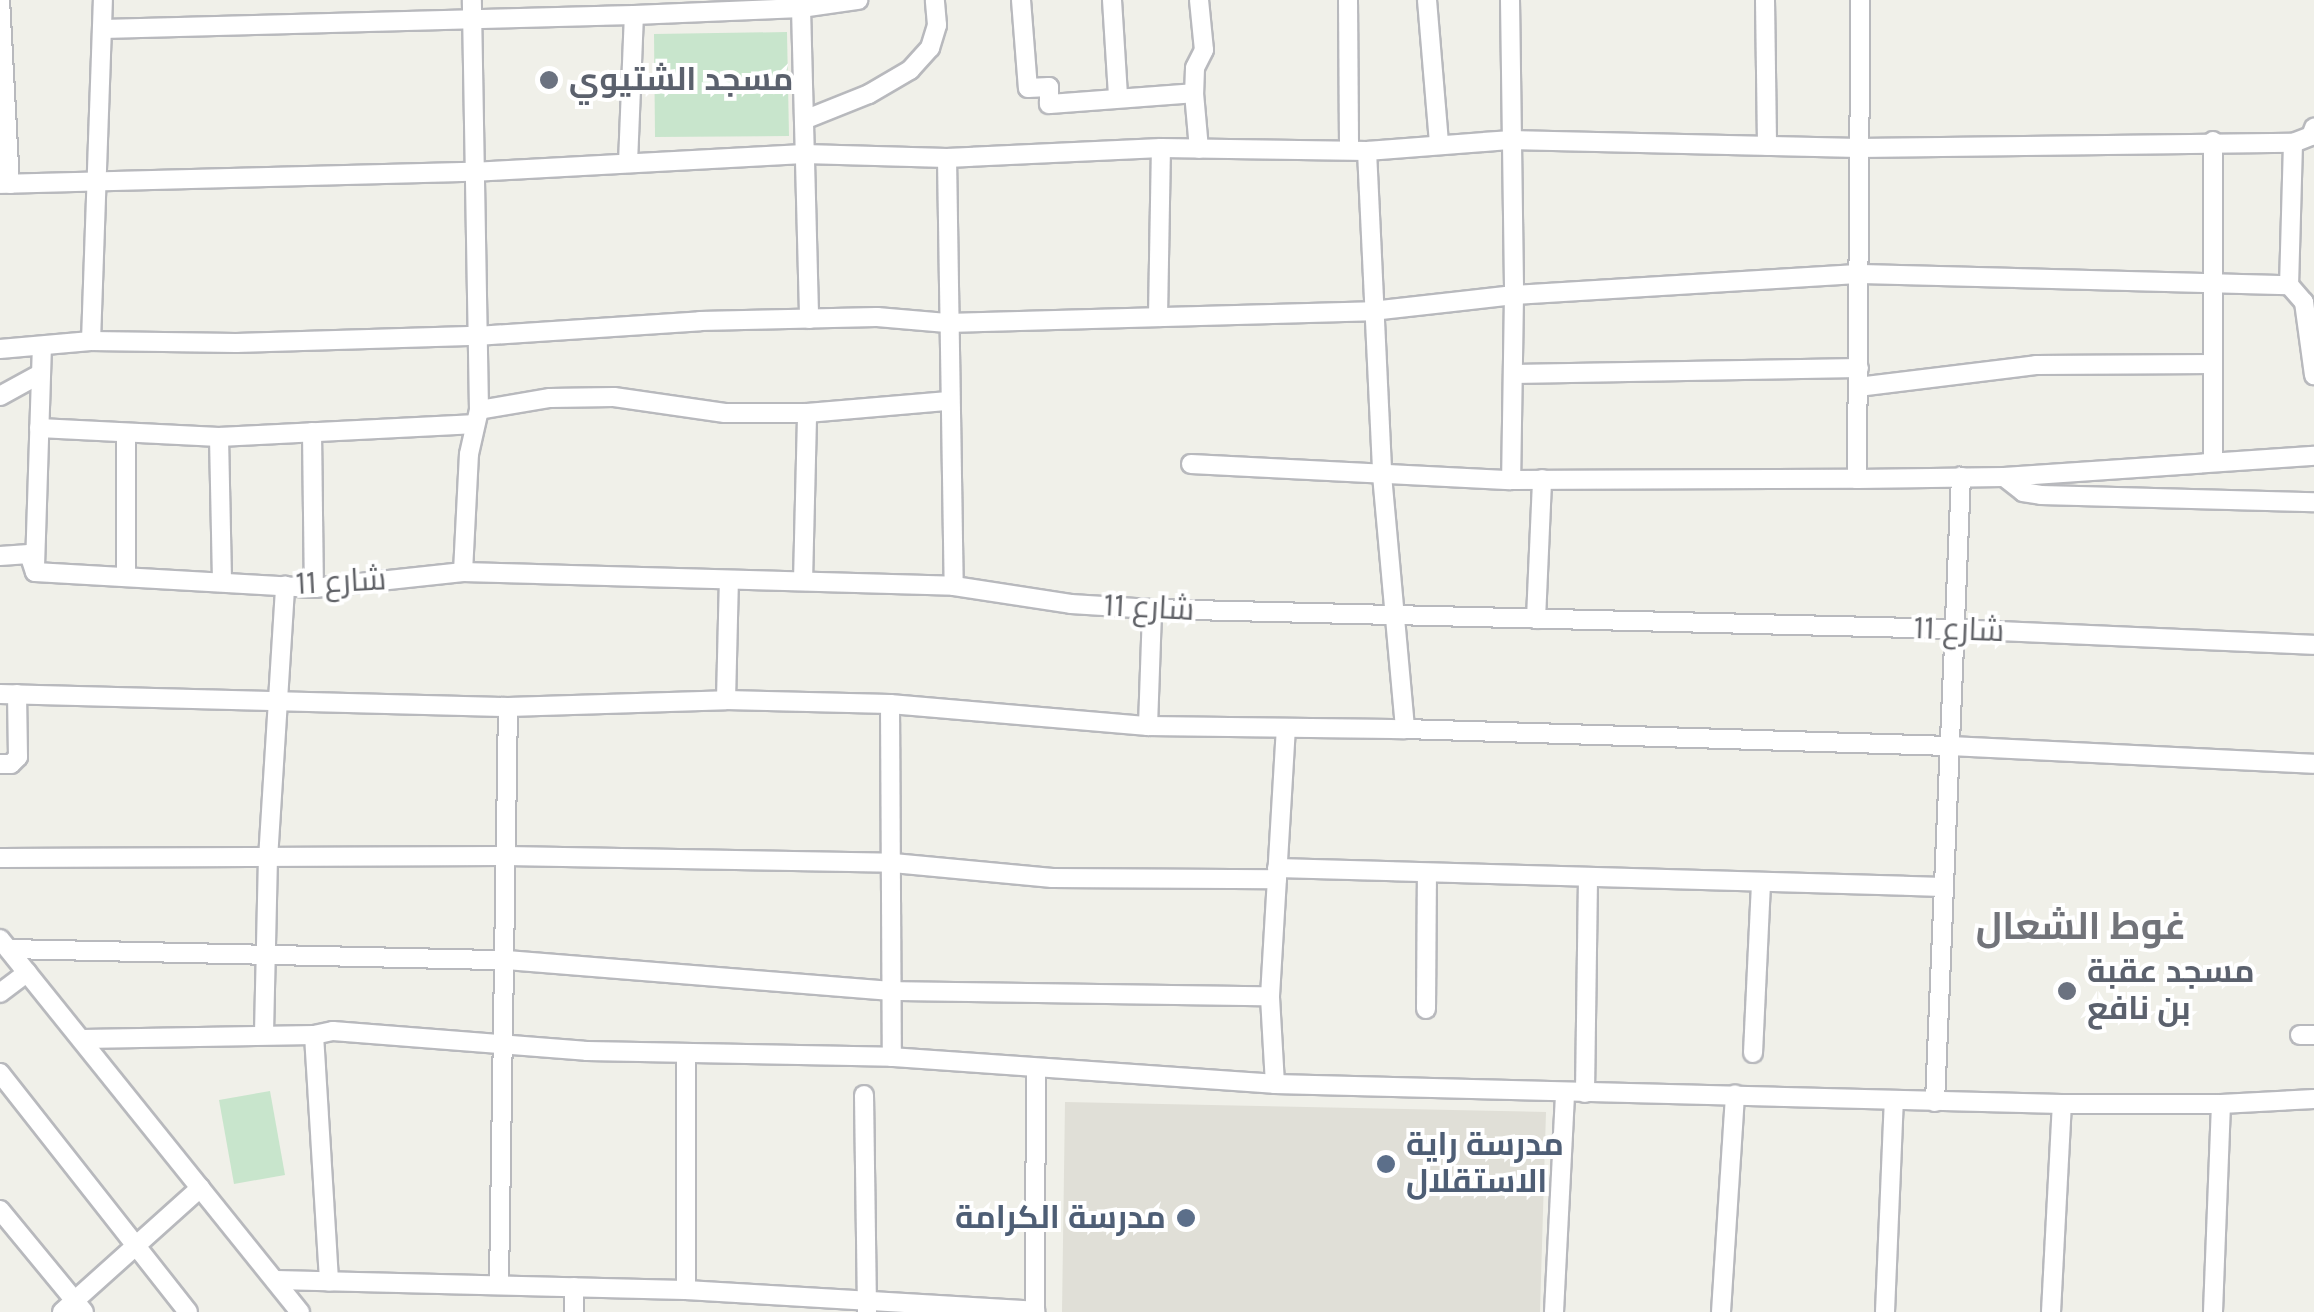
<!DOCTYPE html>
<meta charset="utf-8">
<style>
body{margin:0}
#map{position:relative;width:2314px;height:1312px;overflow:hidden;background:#f0f0e9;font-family:Karla,Cairo,sans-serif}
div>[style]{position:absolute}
.education>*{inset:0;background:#e0dfd7}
.green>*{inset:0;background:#c8e5cc}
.roads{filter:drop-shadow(2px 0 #b8b9bd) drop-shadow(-2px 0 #b8b9bd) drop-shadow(0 2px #b8b9bd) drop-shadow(0 -2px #b8b9bd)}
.minor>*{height:18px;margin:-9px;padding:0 9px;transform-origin:9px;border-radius:9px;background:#fff}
.dots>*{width:28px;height:28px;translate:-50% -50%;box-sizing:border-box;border:5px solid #fff;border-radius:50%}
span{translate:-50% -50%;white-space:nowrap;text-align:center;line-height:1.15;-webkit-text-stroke:8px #fff;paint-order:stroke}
.worship-label{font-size:32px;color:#5b616d;font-weight:700}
.left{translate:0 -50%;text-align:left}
.street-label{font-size:32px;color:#606267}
.service-label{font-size:32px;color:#4e5e75;font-weight:700}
.right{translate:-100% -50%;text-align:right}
.quarter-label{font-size:38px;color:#717379;font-weight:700}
</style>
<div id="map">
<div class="education">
<div style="clip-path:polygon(1065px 1102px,1546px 1112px,1540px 1312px,1062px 1312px)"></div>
</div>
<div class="green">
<div style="clip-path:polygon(787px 32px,789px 136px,655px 137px,654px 34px)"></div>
<div style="clip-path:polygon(270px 1091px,285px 1175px,234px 1184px,219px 1100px)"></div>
</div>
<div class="roads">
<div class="minor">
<div style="left:0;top:0;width:184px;rotate:86.9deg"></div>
<div style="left:1021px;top:0;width:88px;rotate:85.5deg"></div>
<div style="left:1028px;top:88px;width:21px;rotate:-3deg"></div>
<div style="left:1049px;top:87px;width:17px;rotate:90deg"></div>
<div style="left:1049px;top:104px;width:145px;rotate:-4.3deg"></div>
<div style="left:1112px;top:0;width:96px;rotate:86.4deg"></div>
<div style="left:1199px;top:0;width:50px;rotate:84.3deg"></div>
<div style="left:1204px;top:50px;width:20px;rotate:117deg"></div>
<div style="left:1195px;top:68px;width:25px;rotate:92deg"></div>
<div style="left:1194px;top:93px;width:56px;rotate:84.9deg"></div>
<div style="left:1348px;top:0;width:150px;rotate:89.6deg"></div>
<div style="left:1427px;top:0;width:144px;rotate:85.2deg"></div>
<div style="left:1510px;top:0;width:295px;rotate:89.2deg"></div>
<div style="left:1514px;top:295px;width:185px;rotate:90.9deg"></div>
<div style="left:1765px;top:0;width:146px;rotate:89.2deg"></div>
<div style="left:801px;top:8px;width:311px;rotate:88.5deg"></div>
<div style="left:103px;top:29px;width:531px;rotate:-1.51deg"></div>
<div style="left:634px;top:15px;width:167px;rotate:-2.4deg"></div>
<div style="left:801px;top:8px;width:58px;rotate:-8deg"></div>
<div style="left:804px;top:120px;width:70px;rotate:-21.8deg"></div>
<div style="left:869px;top:94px;width:48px;rotate:-30.3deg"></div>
<div style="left:910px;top:70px;width:30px;rotate:-48deg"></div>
<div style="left:930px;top:48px;width:24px;rotate:-73deg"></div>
<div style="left:937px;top:25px;width:25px;rotate:-95deg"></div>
<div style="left:2293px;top:143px;width:142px;rotate:91.6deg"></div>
<div style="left:2289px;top:285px;width:23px;rotate:49deg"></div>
<div style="left:2304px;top:302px;width:74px;rotate:82.2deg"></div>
<div style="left:1367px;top:151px;width:324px;rotate:87.3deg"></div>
<div style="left:1382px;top:475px;width:255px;rotate:84.8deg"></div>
<div style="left:947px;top:158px;width:428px;rotate:89.1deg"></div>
<div style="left:628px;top:163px;width:148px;rotate:-87.7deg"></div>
<div style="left:0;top:184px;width:472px;rotate:-1.5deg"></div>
<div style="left:472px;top:172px;width:332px;rotate:-3.1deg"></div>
<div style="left:804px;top:154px;width:143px;rotate:1.6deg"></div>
<div style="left:947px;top:158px;width:214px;rotate:-2.7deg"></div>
<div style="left:1161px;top:148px;width:206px;rotate:0.8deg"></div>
<div style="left:1367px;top:151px;width:142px;rotate:-4.4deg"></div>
<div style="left:1509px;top:140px;width:350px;rotate:1.3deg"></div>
<div style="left:1859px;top:148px;width:434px;rotate:-0.7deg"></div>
<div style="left:2293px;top:143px;width:19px;rotate:-21deg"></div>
<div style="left:2311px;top:136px;width:9px;rotate:-69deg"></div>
<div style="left:1158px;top:317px;width:169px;rotate:-89deg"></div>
<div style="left:91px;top:341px;width:341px;rotate:-88deg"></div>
<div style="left:0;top:349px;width:91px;rotate:-5deg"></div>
<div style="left:91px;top:341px;width:145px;rotate:0.8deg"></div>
<div style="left:236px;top:343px;width:241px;rotate:-1.7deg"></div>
<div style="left:477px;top:336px;width:224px;rotate:-3.8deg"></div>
<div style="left:700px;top:321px;width:177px;rotate:-1.3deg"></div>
<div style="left:877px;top:317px;width:70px;rotate:4.9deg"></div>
<div style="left:947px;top:323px;width:425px;rotate:-1.6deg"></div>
<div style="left:1372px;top:311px;width:143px;rotate:-6.4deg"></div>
<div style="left:1514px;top:295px;width:348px;rotate:-3.5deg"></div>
<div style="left:1861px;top:274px;width:428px;rotate:1.5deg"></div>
<div style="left:1513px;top:374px;width:346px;rotate:-1deg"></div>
<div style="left:1858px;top:387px;width:179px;rotate:-7deg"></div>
<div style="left:2036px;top:365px;width:177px;rotate:-0.3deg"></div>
<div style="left:0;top:396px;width:46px;rotate:-28.8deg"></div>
<div style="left:479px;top:410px;width:72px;rotate:-9.6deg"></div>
<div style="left:550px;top:398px;width:64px;rotate:-0.9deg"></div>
<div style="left:614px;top:397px;width:112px;rotate:8.2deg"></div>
<div style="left:725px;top:413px;width:82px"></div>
<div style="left:807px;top:413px;width:142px;rotate:-4.9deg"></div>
<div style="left:39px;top:428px;width:180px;rotate:2.9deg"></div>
<div style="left:219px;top:437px;width:253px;rotate:-2.9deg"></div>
<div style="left:312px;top:432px;width:156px;rotate:89.3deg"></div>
<div style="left:219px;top:437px;width:145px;rotate:88.8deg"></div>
<div style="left:2213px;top:462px;width:321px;rotate:-90deg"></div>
<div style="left:1191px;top:464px;width:320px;rotate:2.9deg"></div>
<div style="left:1511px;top:480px;width:346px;rotate:-0.2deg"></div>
<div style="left:1857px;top:479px;width:147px;rotate:-0.8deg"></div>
<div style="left:2004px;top:477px;width:311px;rotate:-3.9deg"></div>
<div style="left:2004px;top:477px;width:24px;rotate:38deg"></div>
<div style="left:2023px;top:492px;width:18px;rotate:9deg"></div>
<div style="left:2041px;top:495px;width:273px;rotate:1.5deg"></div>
<div style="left:1857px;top:479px;width:479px;rotate:-89.6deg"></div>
<div style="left:0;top:556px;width:29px;rotate:-4deg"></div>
<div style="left:29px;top:554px;width:19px;rotate:72deg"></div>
<div style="left:35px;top:572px;width:279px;rotate:3.3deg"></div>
<div style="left:314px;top:588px;width:150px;rotate:-6.1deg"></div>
<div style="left:463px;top:572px;width:491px;rotate:1.6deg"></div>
<div style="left:954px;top:586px;width:118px;rotate:8.7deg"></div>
<div style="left:1071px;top:604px;width:81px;rotate:3.5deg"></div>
<div style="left:1152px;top:609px;width:799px;rotate:1.43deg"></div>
<div style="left:1951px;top:629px;width:363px;rotate:2.5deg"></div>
<div style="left:35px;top:567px;width:220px;rotate:-88.2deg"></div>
<div style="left:463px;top:572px;width:118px;rotate:-87.1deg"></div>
<div style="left:469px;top:454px;width:45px;rotate:-77.2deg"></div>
<div style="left:479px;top:410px;width:410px;rotate:-91deg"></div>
<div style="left:126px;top:576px;width:141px;rotate:-90deg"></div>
<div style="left:803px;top:581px;width:168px;rotate:-88.6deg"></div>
<div style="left:1536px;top:619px;width:140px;rotate:-87.5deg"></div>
<div style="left:0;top:694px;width:508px;rotate:1.47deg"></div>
<div style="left:508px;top:707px;width:218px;rotate:-1.8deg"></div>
<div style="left:726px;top:700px;width:164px;rotate:1.4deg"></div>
<div style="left:890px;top:704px;width:259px;rotate:4.9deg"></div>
<div style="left:1148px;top:726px;width:257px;rotate:0.7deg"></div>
<div style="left:1405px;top:729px;width:544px;rotate:1.79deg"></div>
<div style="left:1949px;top:746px;width:365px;rotate:2.8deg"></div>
<div style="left:726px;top:700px;width:119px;rotate:-88.6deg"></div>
<div style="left:890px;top:704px;width:353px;rotate:89.7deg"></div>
<div style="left:1148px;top:726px;width:117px;rotate:-88deg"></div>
<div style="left:0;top:764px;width:11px"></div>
<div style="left:11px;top:764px;width:10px;rotate:-45deg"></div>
<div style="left:18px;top:757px;width:63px;rotate:-90.9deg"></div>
<div style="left:0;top:858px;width:506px;rotate:-0.23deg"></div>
<div style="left:506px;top:856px;width:387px;rotate:1deg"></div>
<div style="left:893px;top:863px;width:160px;rotate:5.4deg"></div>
<div style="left:1052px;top:878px;width:225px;rotate:0.3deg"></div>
<div style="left:1277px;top:868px;width:666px;rotate:1.63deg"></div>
<div style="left:0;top:939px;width:479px;rotate:51.2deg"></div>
<div style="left:9px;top:949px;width:497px;rotate:1.3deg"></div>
<div style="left:506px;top:960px;width:387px;rotate:4.6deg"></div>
<div style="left:892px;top:991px;width:378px;rotate:0.8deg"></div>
<div style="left:0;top:993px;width:34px;rotate:-37deg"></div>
<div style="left:1426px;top:1009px;width:136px;rotate:-89.6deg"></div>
<div style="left:264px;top:1033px;width:174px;rotate:-88.7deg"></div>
<div style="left:268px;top:859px;width:274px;rotate:-86.4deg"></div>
<div style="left:314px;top:1035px;width:19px;rotate:-12deg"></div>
<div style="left:333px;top:1031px;width:255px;rotate:4.5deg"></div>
<div style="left:587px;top:1051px;width:305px;rotate:1.1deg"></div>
<div style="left:892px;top:1057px;width:384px;rotate:4deg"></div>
<div style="left:1275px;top:1084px;width:787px;rotate:1.46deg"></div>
<div style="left:2062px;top:1104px;width:159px"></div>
<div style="left:2221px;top:1104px;width:93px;rotate:-3.1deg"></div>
<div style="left:2300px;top:1035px;width:14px"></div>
<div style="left:83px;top:1039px;width:231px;rotate:-1deg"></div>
<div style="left:314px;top:1035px;width:247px;rotate:86.5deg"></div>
<div style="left:1753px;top:1053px;width:169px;rotate:-87.3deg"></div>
<div style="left:686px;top:1054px;width:236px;rotate:90deg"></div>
<div style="left:0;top:1073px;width:304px;rotate:51.8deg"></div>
<div style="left:1275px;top:1084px;width:88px;rotate:-93.3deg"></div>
<div style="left:1270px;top:996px;width:268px;rotate:-86.6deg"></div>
<div style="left:1585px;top:1093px;width:214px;rotate:-89.2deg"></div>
<div style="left:864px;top:1095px;width:217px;rotate:89.2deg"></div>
<div style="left:1935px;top:1102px;width:626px;rotate:-87.62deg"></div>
<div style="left:0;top:1210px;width:132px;rotate:50.5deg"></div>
<div style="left:275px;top:1280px;width:411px;rotate:1.4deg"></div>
<div style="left:686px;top:1290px;width:350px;rotate:3.4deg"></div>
<div style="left:499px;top:1284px;width:577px;rotate:-89.11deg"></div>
<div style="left:62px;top:1312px;width:186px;rotate:-41.9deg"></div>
<div style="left:574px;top:1312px;width:25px;rotate:-90deg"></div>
<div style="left:1035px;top:1312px;width:242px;rotate:-89.8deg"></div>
<div style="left:1554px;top:1312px;width:220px;rotate:-87.1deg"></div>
<div style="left:1721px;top:1312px;width:218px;rotate:-86.3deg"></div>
<div style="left:1885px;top:1312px;width:211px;rotate:-87.6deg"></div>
<div style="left:2051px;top:1312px;width:208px;rotate:-87deg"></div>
<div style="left:2213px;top:1312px;width:208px;rotate:-87.8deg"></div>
</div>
</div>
<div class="dots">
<div style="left:549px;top:80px;background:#6b7280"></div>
<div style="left:2067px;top:991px;background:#6b7280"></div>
<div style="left:1386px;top:1164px;background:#5c6f8a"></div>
<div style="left:1186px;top:1218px;background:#5c6f8a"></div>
</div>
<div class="worship-label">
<span class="left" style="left:569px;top:80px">مسجد الشتيوي</span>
<span class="left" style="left:2087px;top:991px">مسجد عقبة<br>بن نافع</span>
</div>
<div class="street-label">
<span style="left:341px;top:582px;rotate:-3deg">شارع 11</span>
<span style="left:1149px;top:608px;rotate:3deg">شارع 11</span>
<span style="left:1959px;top:630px;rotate:2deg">شارع 11</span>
</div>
<div class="service-label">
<span class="left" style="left:1406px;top:1164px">مدرسة راية<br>الاستقلال</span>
<span class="right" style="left:1166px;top:1218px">مدرسة الكرامة</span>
</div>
<div class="quarter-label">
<span style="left:2081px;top:927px">غوط الشعال</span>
</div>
</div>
